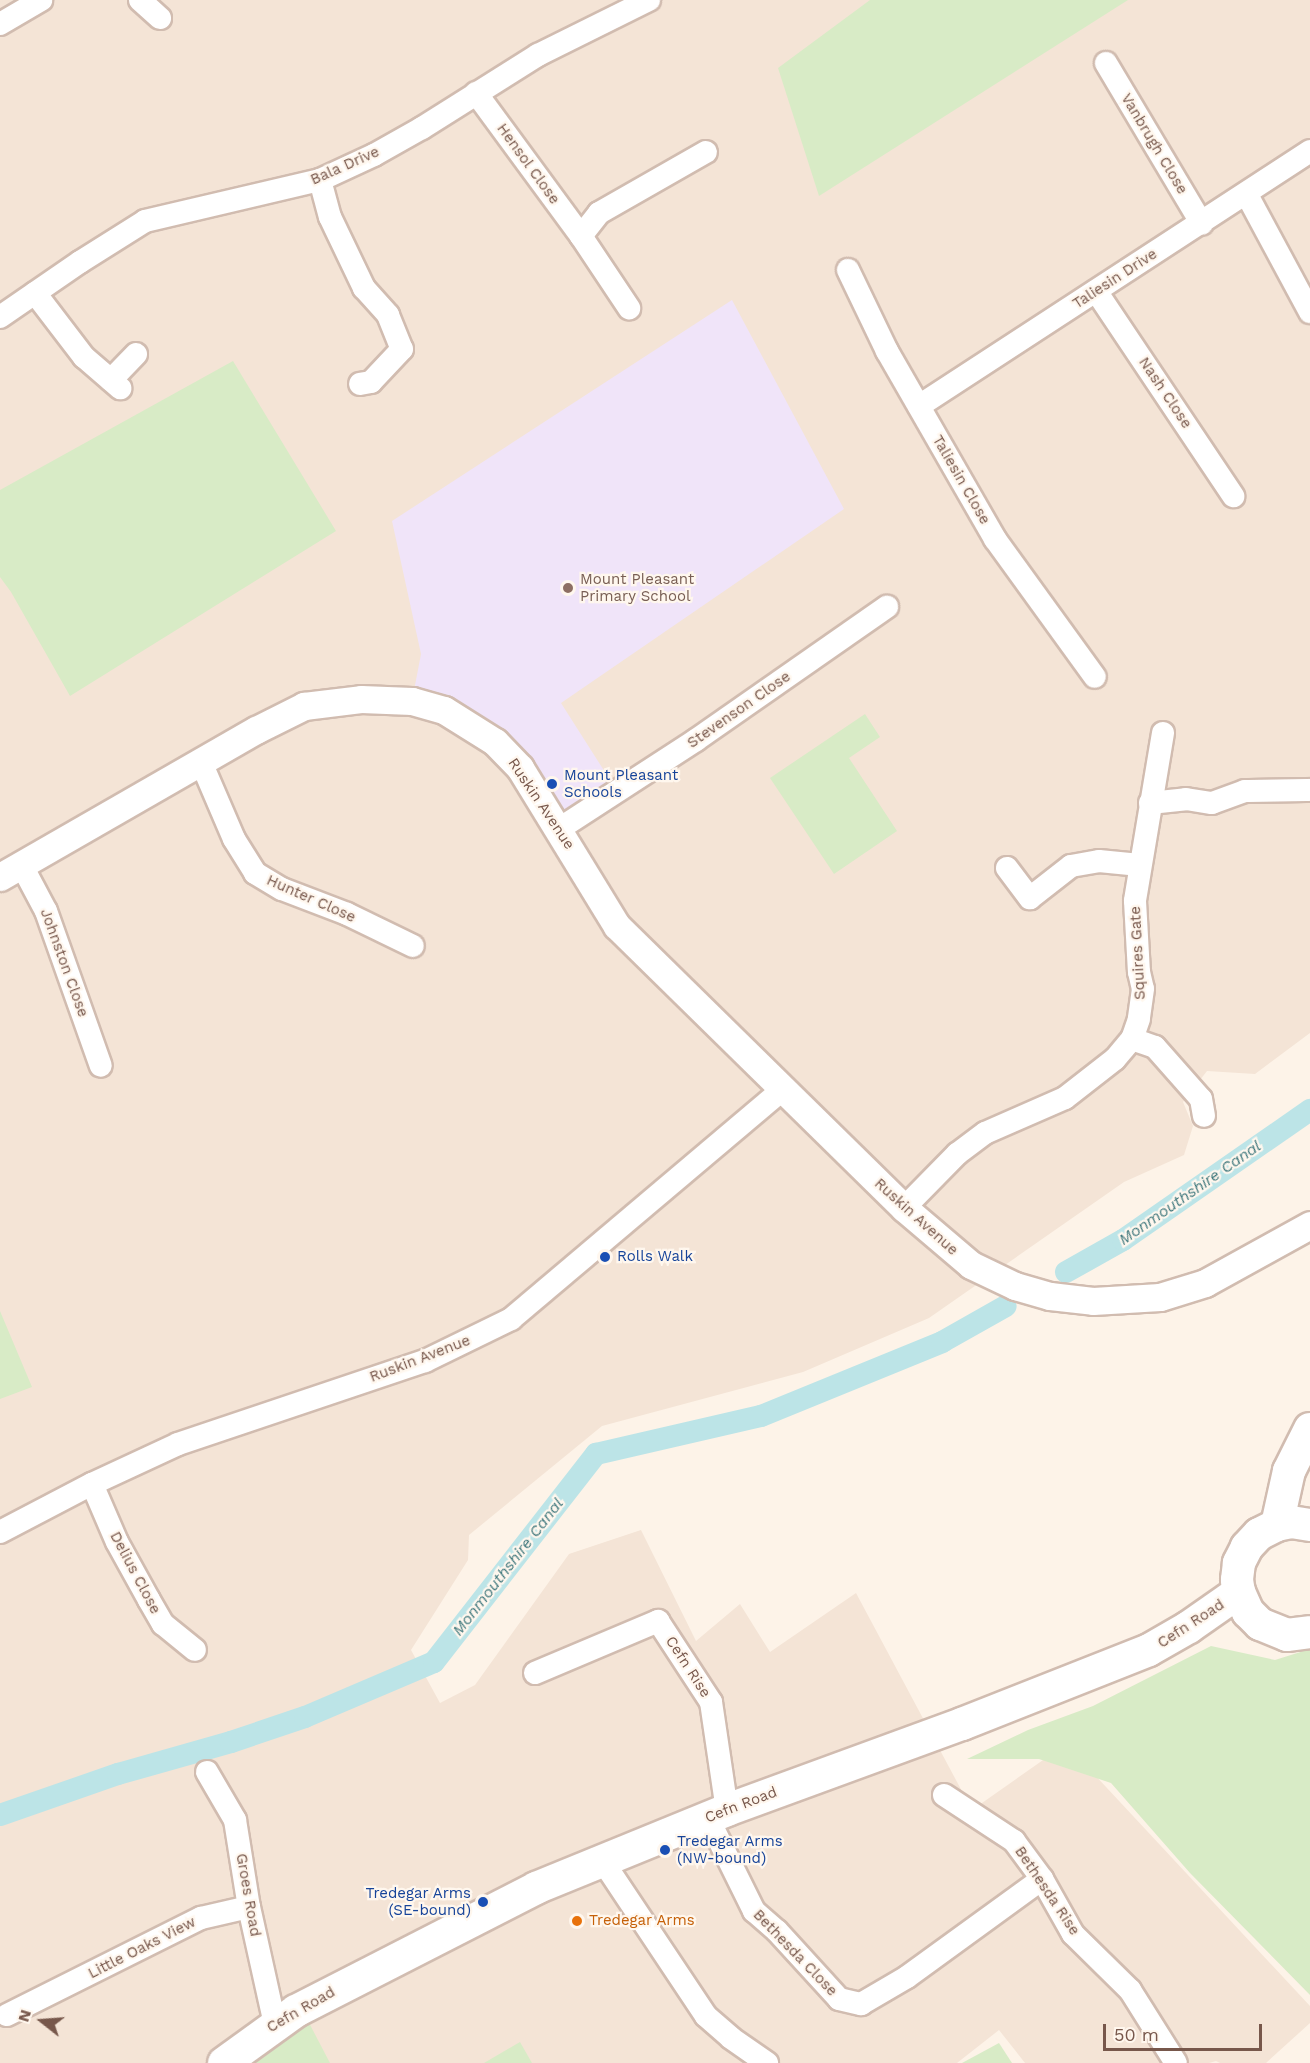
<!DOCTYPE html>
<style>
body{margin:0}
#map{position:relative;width:1310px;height:2063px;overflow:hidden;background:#fdf3e8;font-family:"Work Sans",sans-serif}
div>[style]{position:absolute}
.residential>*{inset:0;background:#f4e4d6}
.education>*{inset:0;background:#f0e4f9}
.green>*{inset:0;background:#d8ebc6}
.canal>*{height:22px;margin:-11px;padding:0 11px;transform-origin:11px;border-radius:11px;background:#bce4e7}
.roads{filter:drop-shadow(2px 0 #d1bcb0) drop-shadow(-2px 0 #d1bcb0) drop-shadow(0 2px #d1bcb0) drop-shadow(0 -2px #d1bcb0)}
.minor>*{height:22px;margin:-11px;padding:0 11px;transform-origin:11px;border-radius:11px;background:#fff}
.tertiary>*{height:27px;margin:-13.5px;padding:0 13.5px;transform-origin:13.5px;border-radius:13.5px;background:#fff}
.secondary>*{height:32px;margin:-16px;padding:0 16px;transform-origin:16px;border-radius:16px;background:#fff}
.dots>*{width:16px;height:16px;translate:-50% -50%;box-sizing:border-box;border:3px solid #fff7ee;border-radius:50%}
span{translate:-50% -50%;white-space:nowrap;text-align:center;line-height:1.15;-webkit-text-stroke:4.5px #fff7ee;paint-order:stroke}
.street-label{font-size:15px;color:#77574b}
.education-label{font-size:15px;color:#785e54}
.left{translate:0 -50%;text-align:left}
.transit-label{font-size:15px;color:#164399}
.right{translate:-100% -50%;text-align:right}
.food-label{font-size:15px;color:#c56008}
.water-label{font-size:16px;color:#3e777c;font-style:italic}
.north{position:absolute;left:12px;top:1991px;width:60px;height:60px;-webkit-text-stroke:4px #fff7ee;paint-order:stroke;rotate:287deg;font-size:16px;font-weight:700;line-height:24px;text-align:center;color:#77574b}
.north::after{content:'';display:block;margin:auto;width:21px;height:27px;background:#77574b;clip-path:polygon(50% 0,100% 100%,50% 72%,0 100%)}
.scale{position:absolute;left:1103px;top:2024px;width:159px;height:27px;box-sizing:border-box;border:3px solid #77574b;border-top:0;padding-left:8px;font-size:18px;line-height:21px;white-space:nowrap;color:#77574b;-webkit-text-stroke:4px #fff7ee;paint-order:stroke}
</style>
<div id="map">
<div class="residential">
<div style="clip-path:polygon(0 0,1310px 0,1310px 1033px,1255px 1074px,1207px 1071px,1183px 1102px,1193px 1126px,1184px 1155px,1124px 1182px,929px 1318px,803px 1372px,602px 1426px,469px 1535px,468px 1560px,411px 1650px,440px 1703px,475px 1685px,569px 1554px,641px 1530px,696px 1641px,740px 1604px,770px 1652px,856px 1593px,972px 1810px,1066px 1744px,1310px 2006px,1310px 2023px,1266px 2063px,1220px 2063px,1216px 2061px,1209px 2063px,1025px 2063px,999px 2030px,957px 2063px,0 2063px)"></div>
</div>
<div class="education">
<div style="clip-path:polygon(732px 300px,844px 509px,561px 703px,617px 791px,559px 829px,520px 768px,412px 701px,421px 654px,392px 521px)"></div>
</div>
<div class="green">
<div style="clip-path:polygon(870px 0,1128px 0,819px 196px,778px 68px)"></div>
<div style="clip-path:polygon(233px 361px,336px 531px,70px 696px,11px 592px,0 577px,0 490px)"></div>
<div style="clip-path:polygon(865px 714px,880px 737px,849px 758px,897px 831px,834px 874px,770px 778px)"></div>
<div style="clip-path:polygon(0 1311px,32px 1387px,0 1399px)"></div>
<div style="clip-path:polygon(1211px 1646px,1275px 1660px,1310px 1649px,1310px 1995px,1190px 1873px,1111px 1783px,1039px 1759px,967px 1759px,1028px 1730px,1093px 1706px)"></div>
<div style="clip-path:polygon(307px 2019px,330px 2063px,256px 2063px,254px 2060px)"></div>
<div style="clip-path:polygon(520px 2042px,532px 2063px,484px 2063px)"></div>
<div style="clip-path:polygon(999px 2043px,1012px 2063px,962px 2063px)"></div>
</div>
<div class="canal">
<div style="left:1066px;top:1272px;width:65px;rotate:-29.3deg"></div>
<div style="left:1123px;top:1240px;width:228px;rotate:-34.8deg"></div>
<div style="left:0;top:1815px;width:125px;rotate:-19.2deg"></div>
<div style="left:118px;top:1774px;width:117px;rotate:-15.8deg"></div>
<div style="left:231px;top:1742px;width:78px;rotate:-18.7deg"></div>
<div style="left:305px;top:1717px;width:140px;rotate:-23.1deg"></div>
<div style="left:434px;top:1662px;width:264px;rotate:-52.1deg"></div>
<div style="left:596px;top:1454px;width:169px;rotate:-13deg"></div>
<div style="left:761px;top:1416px;width:196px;rotate:-22.2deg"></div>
<div style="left:942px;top:1342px;width:73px;rotate:-29.4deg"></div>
</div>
<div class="roads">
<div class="minor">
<div style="left:140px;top:0;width:27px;rotate:42deg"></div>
<div style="left:0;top:24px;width:48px;rotate:-30.3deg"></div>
<div style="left:1106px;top:63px;width:187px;rotate:59.2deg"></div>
<div style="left:476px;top:93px;width:177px;rotate:53.7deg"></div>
<div style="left:581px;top:236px;width:87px;rotate:56.3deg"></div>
<div style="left:320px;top:180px;width:38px;rotate:75deg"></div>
<div style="left:330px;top:217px;width:79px;rotate:64.4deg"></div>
<div style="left:364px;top:288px;width:36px;rotate:48deg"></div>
<div style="left:388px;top:315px;width:37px;rotate:68deg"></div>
<div style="left:402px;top:349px;width:45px;rotate:133.2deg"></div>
<div style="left:371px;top:382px;width:11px;rotate:170deg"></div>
<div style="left:1247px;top:195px;width:133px;rotate:61.7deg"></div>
<div style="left:581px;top:236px;width:29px;rotate:-52deg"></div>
<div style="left:599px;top:213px;width:123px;rotate:-29.7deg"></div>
<div style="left:848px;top:270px;width:90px;rotate:64.3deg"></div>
<div style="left:887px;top:351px;width:217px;rotate:60.1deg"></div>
<div style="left:995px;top:539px;width:170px;rotate:54.1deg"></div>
<div style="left:1096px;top:291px;width:247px;rotate:56.2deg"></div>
<div style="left:35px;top:293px;width:81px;rotate:52.6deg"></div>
<div style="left:84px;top:357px;width:48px;rotate:40.7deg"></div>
<div style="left:0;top:317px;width:97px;rotate:-34.5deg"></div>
<div style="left:80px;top:262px;width:77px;rotate:-32.2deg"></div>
<div style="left:145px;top:221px;width:180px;rotate:-13.2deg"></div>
<div style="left:320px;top:180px;width:60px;rotate:-24.8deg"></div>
<div style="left:374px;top:155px;width:55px;rotate:-29.4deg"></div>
<div style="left:422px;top:128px;width:137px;rotate:-32.2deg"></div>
<div style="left:538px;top:55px;width:124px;rotate:-26.4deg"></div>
<div style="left:111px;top:380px;width:36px;rotate:-46deg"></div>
<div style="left:919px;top:406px;width:467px;rotate:-33.1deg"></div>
<div style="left:1163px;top:733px;width:170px;rotate:99.5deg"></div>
<div style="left:1135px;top:901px;width:71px;rotate:86.8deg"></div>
<div style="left:1139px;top:972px;width:17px;rotate:77deg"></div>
<div style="left:1143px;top:989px;width:30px;rotate:98deg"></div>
<div style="left:1139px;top:1019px;width:21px;rotate:109deg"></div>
<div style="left:1132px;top:1039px;width:24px;rotate:19deg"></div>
<div style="left:1155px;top:1047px;width:69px;rotate:48.5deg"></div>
<div style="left:1201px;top:1099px;width:17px;rotate:80deg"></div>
<div style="left:201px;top:762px;width:84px;rotate:66.8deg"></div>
<div style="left:234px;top:839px;width:40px;rotate:58deg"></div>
<div style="left:255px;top:873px;width:31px;rotate:31deg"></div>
<div style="left:282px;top:889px;width:70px;rotate:21deg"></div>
<div style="left:347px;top:914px;width:73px;rotate:25.9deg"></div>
<div style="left:1150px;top:803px;width:36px;rotate:-6deg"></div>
<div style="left:1186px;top:799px;width:26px;rotate:9deg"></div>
<div style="left:1212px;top:803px;width:35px;rotate:-20deg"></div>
<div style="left:1245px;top:791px;width:65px;rotate:-0.9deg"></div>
<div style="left:559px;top:829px;width:163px;rotate:-33deg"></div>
<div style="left:696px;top:740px;width:233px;rotate:-34.9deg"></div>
<div style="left:21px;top:864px;width:53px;rotate:62deg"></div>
<div style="left:46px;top:911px;width:164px;rotate:70.5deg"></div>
<div style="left:1007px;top:868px;width:38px;rotate:53deg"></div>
<div style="left:1030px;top:898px;width:52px;rotate:-38deg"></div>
<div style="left:1071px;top:866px;width:28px;rotate:-10deg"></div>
<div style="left:1099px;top:861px;width:41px;rotate:5.6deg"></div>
<div style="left:904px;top:1208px;width:76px;rotate:-45.5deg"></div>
<div style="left:957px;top:1154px;width:35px;rotate:-37deg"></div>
<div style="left:985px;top:1133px;width:87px;rotate:-23.6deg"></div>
<div style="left:1065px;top:1098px;width:63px;rotate:-38deg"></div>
<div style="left:1115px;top:1059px;width:26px;rotate:-50deg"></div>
<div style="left:92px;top:1484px;width:63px;rotate:66.7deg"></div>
<div style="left:117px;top:1542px;width:66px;rotate:61.1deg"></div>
<div style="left:149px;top:1600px;width:28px;rotate:60deg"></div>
<div style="left:163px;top:1624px;width:41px;rotate:39.1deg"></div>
<div style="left:0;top:1532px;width:104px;rotate:-27.6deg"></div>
<div style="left:92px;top:1484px;width:95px;rotate:-24.9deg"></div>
<div style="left:178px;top:1444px;width:261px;rotate:-18.6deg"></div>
<div style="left:425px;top:1361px;width:96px;rotate:-26deg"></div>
<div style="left:511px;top:1319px;width:355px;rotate:-40.2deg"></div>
<div style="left:535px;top:1673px;width:134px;rotate:-22.9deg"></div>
<div style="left:658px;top:1621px;width:97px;rotate:56.8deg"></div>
<div style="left:711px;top:1702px;width:109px;rotate:81.6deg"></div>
<div style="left:207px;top:1772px;width:56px;rotate:59.7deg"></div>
<div style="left:235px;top:1820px;width:88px;rotate:80.9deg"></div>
<div style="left:249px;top:1907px;width:120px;rotate:77.5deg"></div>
<div style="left:944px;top:1795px;width:84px;rotate:33.3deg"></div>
<div style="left:1014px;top:1841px;width:47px;rotate:53.6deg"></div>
<div style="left:1042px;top:1879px;width:63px;rotate:60.6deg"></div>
<div style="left:1073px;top:1934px;width:80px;rotate:44.5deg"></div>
<div style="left:1130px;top:1990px;width:86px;rotate:57.8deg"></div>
<div style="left:708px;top:1818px;width:104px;rotate:63.7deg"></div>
<div style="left:754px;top:1911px;width:30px;rotate:41deg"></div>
<div style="left:777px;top:1931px;width:92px;rotate:47.6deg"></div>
<div style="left:839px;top:1999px;width:23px;rotate:13deg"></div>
<div style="left:861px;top:2004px;width:53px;rotate:-30.4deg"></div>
<div style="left:907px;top:1977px;width:167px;rotate:-36deg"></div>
<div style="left:602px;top:1860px;width:187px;rotate:56.3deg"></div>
<div style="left:706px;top:2016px;width:33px;rotate:41deg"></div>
<div style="left:731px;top:2038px;width:44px;rotate:34.8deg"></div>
<div style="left:7px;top:2015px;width:217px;rotate:-26.6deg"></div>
<div style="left:201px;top:1918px;width:49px;rotate:-12.9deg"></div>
</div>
<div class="tertiary">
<div style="left:0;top:877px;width:295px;rotate:-29.9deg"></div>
<div style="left:256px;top:730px;width:54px;rotate:-26.6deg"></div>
<div style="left:304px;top:706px;width:57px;rotate:-7deg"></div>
<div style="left:361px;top:699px;width:51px;rotate:2.2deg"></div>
<div style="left:412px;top:701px;width:33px;rotate:16deg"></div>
<div style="left:444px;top:710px;width:60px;rotate:32.1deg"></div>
<div style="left:495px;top:742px;width:36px;rotate:46deg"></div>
<div style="left:520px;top:768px;width:185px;rotate:58.5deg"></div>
<div style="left:617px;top:926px;width:402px;rotate:44.5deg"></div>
<div style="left:904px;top:1208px;width:88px;rotate:40.4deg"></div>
<div style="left:971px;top:1265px;width:49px;rotate:25.5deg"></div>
<div style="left:1015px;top:1286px;width:36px;rotate:16deg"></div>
<div style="left:1050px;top:1296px;width:43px;rotate:6.6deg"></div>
<div style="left:1093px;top:1301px;width:67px;rotate:-3.4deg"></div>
<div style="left:1160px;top:1297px;width:47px;rotate:-17.3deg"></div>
<div style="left:1205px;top:1283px;width:120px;rotate:-28.9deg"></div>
</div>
<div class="secondary">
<div style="left:1277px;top:1525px;width:55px;rotate:-77.5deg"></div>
<div style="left:1289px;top:1471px;width:47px;rotate:-63.4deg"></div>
<div style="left:1310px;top:1525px;width:19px;rotate:-171deg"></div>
<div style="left:1291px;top:1522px;width:14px;rotate:168deg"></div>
<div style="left:1277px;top:1525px;width:20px;rotate:153deg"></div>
<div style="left:1259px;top:1534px;width:18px;rotate:133deg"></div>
<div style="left:1247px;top:1547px;width:18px;rotate:117deg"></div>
<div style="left:1239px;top:1563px;width:17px;rotate:97deg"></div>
<div style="left:1237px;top:1580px;width:12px;rotate:81deg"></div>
<div style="left:1239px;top:1592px;width:22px;rotate:66deg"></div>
<div style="left:1248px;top:1612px;width:17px;rotate:45deg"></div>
<div style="left:1260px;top:1624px;width:29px;rotate:22deg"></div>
<div style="left:1287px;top:1635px;width:23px;rotate:-7deg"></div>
<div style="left:224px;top:2063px;width:89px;rotate:-35.8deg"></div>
<div style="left:296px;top:2011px;width:270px;rotate:-27.1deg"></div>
<div style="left:536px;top:1888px;width:206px;rotate:-22.2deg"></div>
<div style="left:727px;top:1810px;width:250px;rotate:-20.1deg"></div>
<div style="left:962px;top:1724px;width:201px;rotate:-21.6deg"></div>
<div style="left:1149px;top:1650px;width:46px;rotate:-29.9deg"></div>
<div style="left:1189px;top:1627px;width:61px;rotate:-35deg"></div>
</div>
</div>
<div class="dots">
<div style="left:568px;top:588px;background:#8d6e63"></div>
<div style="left:552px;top:784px;background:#1a4fb4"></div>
<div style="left:605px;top:1257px;background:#1a4fb4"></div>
<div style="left:665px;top:1850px;background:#1a4fb4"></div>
<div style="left:483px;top:1902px;background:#1a4fb4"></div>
<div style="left:577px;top:1921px;background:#e8710a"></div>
</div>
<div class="street-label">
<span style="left:1154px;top:144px;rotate:59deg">Vanbrugh Close</span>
<span style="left:528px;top:164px;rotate:54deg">Hensol Close</span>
<span style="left:345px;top:166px;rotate:-24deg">Bala Drive</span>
<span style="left:1115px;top:279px;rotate:-33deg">Taliesin Drive</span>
<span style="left:1165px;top:393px;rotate:56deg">Nash Close</span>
<span style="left:961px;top:480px;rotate:60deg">Taliesin Close</span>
<span style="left:739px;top:710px;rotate:-35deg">Stevenson Close</span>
<span style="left:541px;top:804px;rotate:56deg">Ruskin Avenue</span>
<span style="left:311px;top:899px;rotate:24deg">Hunter Close</span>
<span style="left:1138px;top:953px;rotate:-93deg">Squires Gate</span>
<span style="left:64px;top:963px;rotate:70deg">Johnston Close</span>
<span style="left:916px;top:1217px;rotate:42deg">Ruskin Avenue</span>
<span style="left:420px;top:1359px;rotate:-21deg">Ruskin Avenue</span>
<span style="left:135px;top:1573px;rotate:62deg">Delius Close</span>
<span style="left:1191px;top:1624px;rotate:-33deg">Cefn Road</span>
<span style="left:688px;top:1667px;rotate:57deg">Cefn Rise</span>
<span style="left:741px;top:1805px;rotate:-21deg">Cefn Road</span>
<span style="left:1047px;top:1891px;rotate:56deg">Bethesda Rise</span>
<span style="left:248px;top:1895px;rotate:80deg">Groes Road</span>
<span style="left:142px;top:1948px;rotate:-27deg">Little Oaks View</span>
<span style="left:795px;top:1953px;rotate:46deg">Bethesda Close</span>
<span style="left:301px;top:2010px;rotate:-30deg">Cefn Road</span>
</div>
<div class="education-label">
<span class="left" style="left:580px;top:588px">Mount Pleasant<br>Primary School</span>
</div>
<div class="transit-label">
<span class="left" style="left:564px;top:784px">Mount Pleasant<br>Schools</span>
<span class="left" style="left:617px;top:1257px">Rolls Walk</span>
<span class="left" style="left:677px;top:1850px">Tredegar Arms<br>(NW-bound)</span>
<span class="right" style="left:471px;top:1902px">Tredegar Arms<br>(SE-bound)</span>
</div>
<div class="food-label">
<span class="left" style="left:589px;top:1921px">Tredegar Arms</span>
</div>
<div class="water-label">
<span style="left:1190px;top:1193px;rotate:-35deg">Monmouthshire Canal</span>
<span style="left:508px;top:1567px;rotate:-52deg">Monmouthshire Canal</span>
</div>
<div class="north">N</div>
<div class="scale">50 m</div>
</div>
